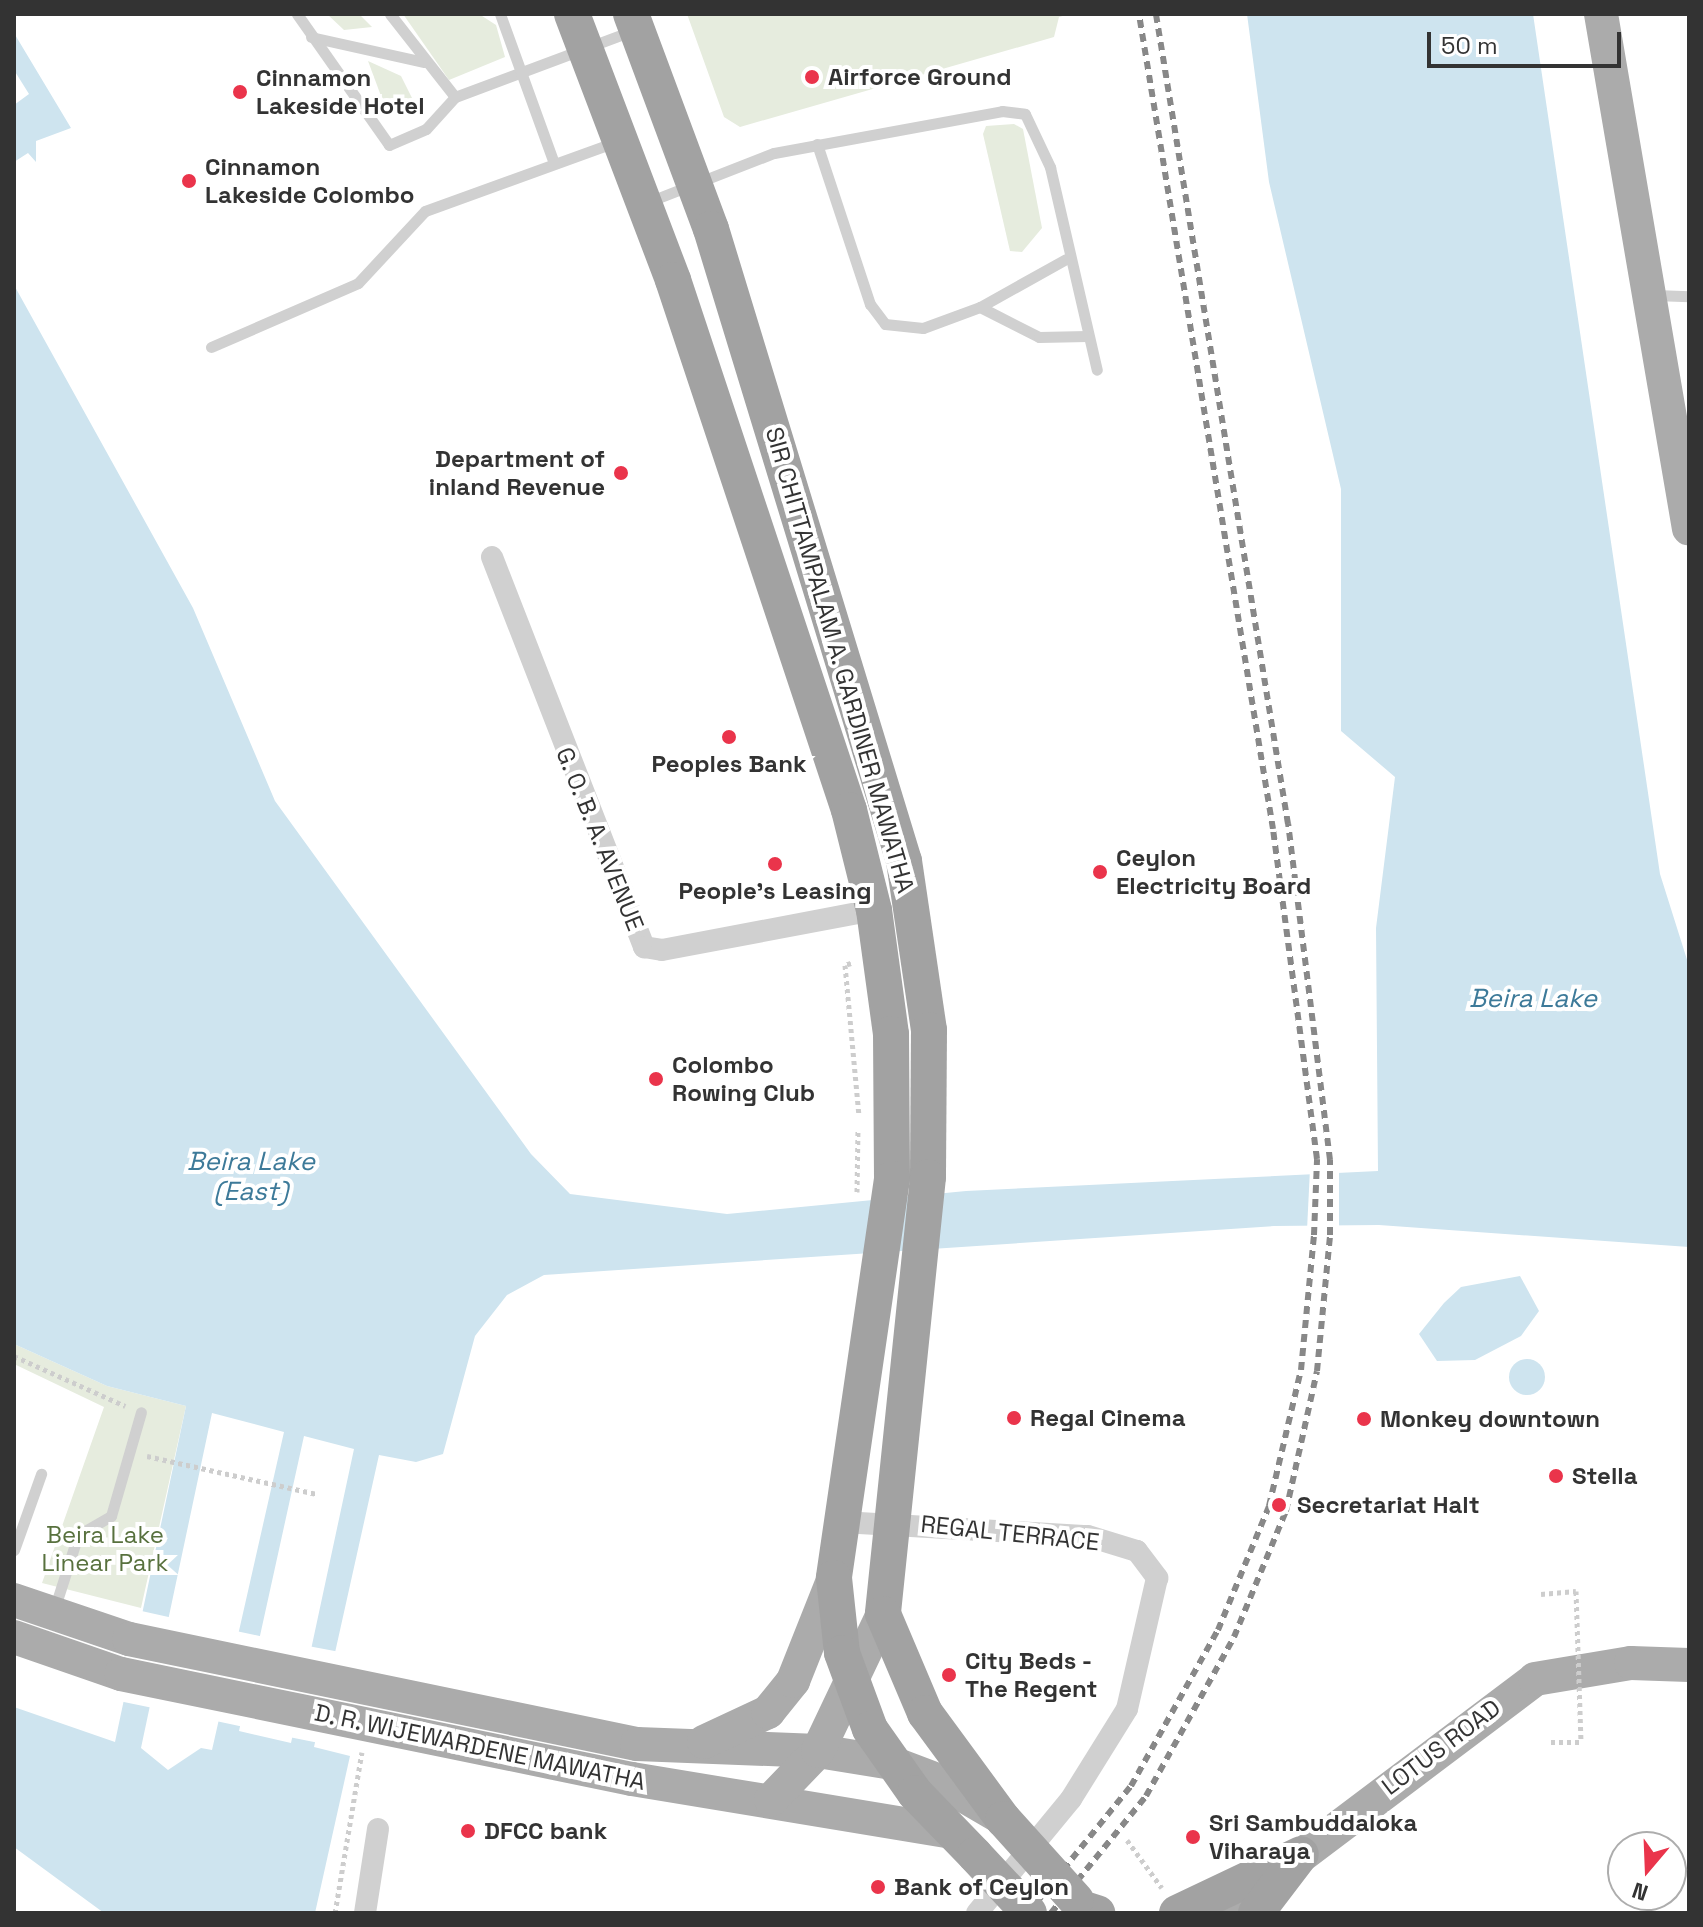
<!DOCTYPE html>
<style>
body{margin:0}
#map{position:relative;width:1703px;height:1927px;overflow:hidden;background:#fff;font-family:"Space Grotesk",sans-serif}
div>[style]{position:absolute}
.green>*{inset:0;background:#e6ecde}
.water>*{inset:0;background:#cee4ef}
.round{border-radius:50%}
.pier>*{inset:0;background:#fff}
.path>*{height:5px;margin-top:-2.5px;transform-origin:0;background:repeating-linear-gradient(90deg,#cdcdcd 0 4px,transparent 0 8px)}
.service>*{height:11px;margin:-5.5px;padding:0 5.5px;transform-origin:5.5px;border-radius:5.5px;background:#d0d0d0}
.minor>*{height:22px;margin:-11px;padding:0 11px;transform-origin:11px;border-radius:11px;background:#d0d0d0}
.primary>*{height:34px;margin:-17px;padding:0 17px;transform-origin:17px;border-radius:17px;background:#ababab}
.trunk>*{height:36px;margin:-18px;padding:0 18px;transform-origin:18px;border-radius:18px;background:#a2a2a2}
.rail>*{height:6px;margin-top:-3px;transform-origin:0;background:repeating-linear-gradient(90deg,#888 0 8px,transparent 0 14px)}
.path-bridge>*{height:5px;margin-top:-2.5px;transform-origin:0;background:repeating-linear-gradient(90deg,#cdcdcd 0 4px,transparent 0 8px)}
.trunk-bridge>*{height:36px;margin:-18px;padding:0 18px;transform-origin:18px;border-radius:18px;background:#a2a2a2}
.dots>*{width:22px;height:22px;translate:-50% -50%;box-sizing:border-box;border:4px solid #fff;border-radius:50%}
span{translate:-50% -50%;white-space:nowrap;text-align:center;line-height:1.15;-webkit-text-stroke:8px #fff;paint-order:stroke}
.poi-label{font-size:24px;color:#333;font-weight:700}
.left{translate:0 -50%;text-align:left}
.right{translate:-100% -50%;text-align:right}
.street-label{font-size:24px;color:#333}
.park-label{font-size:24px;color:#58713e}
.water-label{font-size:26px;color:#3d7a99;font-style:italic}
.frame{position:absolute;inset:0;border:16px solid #333;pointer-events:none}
.north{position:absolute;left:1607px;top:1831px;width:80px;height:80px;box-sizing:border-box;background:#fff;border:2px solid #adadad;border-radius:50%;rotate:199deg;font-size:22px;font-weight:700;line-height:32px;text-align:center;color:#333}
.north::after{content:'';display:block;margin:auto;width:28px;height:36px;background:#ea344b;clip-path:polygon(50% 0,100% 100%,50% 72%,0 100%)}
.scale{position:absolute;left:1427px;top:32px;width:194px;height:36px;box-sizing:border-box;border:4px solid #333;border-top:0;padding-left:10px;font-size:24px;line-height:28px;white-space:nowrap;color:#333;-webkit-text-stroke:6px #fff;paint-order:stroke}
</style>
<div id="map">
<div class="green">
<div style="clip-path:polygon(327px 14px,359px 14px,372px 27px,344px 30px)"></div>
<div style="clip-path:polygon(403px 14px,479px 14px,496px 25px,505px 57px,449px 80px)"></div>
<div style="clip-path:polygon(687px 14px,1070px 14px,1059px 17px,1054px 37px,740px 127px,724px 117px)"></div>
<div style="clip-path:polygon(368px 61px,401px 76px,412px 98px,405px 112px,396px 114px,381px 96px)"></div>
<div style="clip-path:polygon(1014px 124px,1023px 129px,1042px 228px,1022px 252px,1010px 251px,983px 134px,986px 126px)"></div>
<div style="clip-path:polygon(14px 1344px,107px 1386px,186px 1406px,141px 1608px,42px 1583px,104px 1407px,14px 1364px)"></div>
</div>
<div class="water">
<div style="clip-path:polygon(evenodd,1247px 14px,1533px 14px,1660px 874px,1689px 966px,1689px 1247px,1379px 1225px,1274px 1226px,544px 1275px,507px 1295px,475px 1336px,443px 1454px,416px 1462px,379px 1455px,314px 1747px,350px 1756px,315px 1913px,104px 1913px,14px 1847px,14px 1707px,115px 1742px,186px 1406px,107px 1386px,14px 1344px,14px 285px,193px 608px,275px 801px,531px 1154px,570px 1194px,727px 1214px,966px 1191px,1378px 1171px,1376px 928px,1395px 777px,1341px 731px,1341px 489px,1269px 182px,1247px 14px,212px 1413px,284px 1432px,212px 1750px,201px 1748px,168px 1770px,141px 1748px,212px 1413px,1247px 14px,304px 1436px,354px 1449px,291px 1743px,239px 1731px,304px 1436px)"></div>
<div style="clip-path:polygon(14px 33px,71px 128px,36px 141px,36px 162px,28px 153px,14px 162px,14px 105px,29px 94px,14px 70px)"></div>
<div style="clip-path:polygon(1520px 1276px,1539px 1311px,1521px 1336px,1475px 1360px,1437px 1361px,1419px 1334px,1444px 1303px,1461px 1287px)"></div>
<div class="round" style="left:1509px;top:1359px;width:36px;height:36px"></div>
</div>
<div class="pier">
<div style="clip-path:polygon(1339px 1168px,1339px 1230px,1307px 1230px,1310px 1169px)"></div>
<div style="clip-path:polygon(137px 1610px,173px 1618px,153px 1708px,119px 1701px)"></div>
<div style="clip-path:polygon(236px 1631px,264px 1637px,244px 1727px,216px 1721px)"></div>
<div style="clip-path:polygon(308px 1646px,340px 1652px,319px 1743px,289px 1737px)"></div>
</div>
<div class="path">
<div style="left:851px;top:963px;width:6px;rotate:162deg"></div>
<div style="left:845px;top:965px;width:152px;rotate:84.7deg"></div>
<div style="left:857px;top:1192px;width:62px;rotate:-89.1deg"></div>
<div style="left:14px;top:1356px;width:122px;rotate:24.2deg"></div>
<div style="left:147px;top:1456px;width:174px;rotate:12.6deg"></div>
<div style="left:1541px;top:1594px;width:35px;rotate:-5deg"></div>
<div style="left:1551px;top:1742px;width:30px"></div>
<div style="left:1127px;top:1840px;width:59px;rotate:53.9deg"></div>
<div style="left:335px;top:1913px;width:163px;rotate:-80.5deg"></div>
</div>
<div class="service">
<div style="left:297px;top:14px;width:160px;rotate:54.9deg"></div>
<div style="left:389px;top:145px;width:40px;rotate:-23.4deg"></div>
<div style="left:426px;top:129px;width:43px;rotate:-47.8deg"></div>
<div style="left:455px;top:97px;width:191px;rotate:-20.5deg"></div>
<div style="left:390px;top:14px;width:105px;rotate:51.9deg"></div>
<div style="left:500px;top:14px;width:158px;rotate:70.1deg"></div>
<div style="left:311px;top:37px;width:116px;rotate:12.5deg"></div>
<div style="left:817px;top:144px;width:169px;rotate:71.7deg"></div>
<div style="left:870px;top:304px;width:25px;rotate:53deg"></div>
<div style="left:885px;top:324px;width:38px;rotate:6deg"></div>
<div style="left:923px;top:328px;width:61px;rotate:-20.2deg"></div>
<div style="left:980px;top:307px;width:98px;rotate:-29.2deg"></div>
<div style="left:648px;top:202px;width:135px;rotate:-21.3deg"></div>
<div style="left:774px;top:153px;width:232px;rotate:-10.4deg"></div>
<div style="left:1002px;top:111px;width:23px;rotate:7deg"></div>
<div style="left:1025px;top:114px;width:59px;rotate:64.7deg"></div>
<div style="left:1050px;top:167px;width:208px;rotate:77deg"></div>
<div style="left:1654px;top:295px;width:35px;rotate:2deg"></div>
<div style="left:980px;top:307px;width:66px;rotate:27deg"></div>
<div style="left:1039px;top:337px;width:48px;rotate:-1.2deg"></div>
<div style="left:211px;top:347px;width:160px;rotate:-23.5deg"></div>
<div style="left:358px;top:283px;width:98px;rotate:-47.1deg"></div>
<div style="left:425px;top:211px;width:203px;rotate:-19.9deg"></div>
<div style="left:14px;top:1550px;width:81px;rotate:-70.4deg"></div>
<div style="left:54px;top:1610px;width:79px;rotate:-72.3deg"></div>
<div style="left:78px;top:1535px;width:38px;rotate:-30deg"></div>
<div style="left:111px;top:1516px;width:108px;rotate:-73.9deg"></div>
</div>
<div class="minor">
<div style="left:492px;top:557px;width:419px;rotate:68.7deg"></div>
<div style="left:644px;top:947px;width:18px;rotate:9deg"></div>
<div style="left:662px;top:950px;width:216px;rotate:-10.7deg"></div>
<div style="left:842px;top:1522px;width:246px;rotate:3.3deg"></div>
<div style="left:1088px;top:1536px;width:51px;rotate:17deg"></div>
<div style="left:1137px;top:1551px;width:34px;rotate:53deg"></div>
<div style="left:1157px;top:1578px;width:134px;rotate:102.9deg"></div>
<div style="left:1127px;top:1709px;width:106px;rotate:121.9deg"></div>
<div style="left:1071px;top:1799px;width:148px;rotate:129.5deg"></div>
<div style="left:365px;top:1913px;width:85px;rotate:-81.2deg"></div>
</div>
<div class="primary">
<div style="left:1601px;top:14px;width:522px;rotate:80.3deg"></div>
<div style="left:14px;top:1600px;width:121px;rotate:18.7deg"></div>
<div style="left:129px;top:1639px;width:519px;rotate:11.68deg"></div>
<div style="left:637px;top:1744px;width:181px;rotate:2.2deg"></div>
<div style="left:818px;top:1751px;width:75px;rotate:9.2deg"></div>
<div style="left:892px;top:1763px;width:48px;rotate:20.7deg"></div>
<div style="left:937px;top:1780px;width:75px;rotate:30.3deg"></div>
<div style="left:14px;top:1637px;width:113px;rotate:19.1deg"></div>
<div style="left:121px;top:1674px;width:522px;rotate:11.61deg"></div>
<div style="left:632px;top:1779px;width:323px;rotate:9.4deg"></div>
<div style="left:704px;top:1742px;width:71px;rotate:-25.1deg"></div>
<div style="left:768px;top:1712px;width:40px;rotate:-51deg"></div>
<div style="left:793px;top:1681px;width:111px;rotate:-68.3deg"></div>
<div style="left:771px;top:1800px;width:68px;rotate:-46.2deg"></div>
<div style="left:818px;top:1751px;width:152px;rotate:-64.6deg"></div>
<div style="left:1225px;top:1913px;width:388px;rotate:-37deg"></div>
<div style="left:1535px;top:1679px;width:97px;rotate:-9.5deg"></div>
<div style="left:1631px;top:1663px;width:58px;rotate:2deg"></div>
</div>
<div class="trunk">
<div style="left:572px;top:14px;width:285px;rotate:69.2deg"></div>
<div style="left:673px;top:280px;width:558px;rotate:71.63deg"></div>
<div style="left:849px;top:810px;width:103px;rotate:76deg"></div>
<div style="left:874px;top:910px;width:125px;rotate:82.2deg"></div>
<div style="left:891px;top:1034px;width:145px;rotate:89.6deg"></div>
<div style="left:892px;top:1179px;width:403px;rotate:98.3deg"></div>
<div style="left:834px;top:1578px;width:75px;rotate:83.9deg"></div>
<div style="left:842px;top:1653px;width:81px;rotate:69.8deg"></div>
<div style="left:870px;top:1729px;width:78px;rotate:54.9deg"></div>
<div style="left:915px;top:1793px;width:86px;rotate:45.9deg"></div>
<div style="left:631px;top:14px;width:229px;rotate:69.6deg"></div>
<div style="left:711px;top:229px;width:661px;rotate:73.02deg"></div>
<div style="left:904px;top:861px;width:171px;rotate:81.6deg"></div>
<div style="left:929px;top:1030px;width:147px;rotate:90.4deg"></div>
<div style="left:928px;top:1177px;width:439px;rotate:95.9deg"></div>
<div style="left:883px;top:1614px;width:108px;rotate:67deg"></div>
<div style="left:925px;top:1713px;width:132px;rotate:53.7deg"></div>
<div style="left:1084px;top:1909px;width:14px;rotate:17deg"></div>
<div style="left:1177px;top:1913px;width:137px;rotate:-25.4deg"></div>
<div style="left:1256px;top:1913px;width:69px;rotate:-52.6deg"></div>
</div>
<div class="rail">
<div style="left:1028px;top:1913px;width:164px;rotate:-51deg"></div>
<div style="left:1131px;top:1786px;width:179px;rotate:-60.9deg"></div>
<div style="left:1218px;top:1630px;width:134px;rotate:-67.6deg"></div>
<div style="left:1269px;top:1506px;width:140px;rotate:-76.8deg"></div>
<div style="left:1301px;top:1370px;width:136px;rotate:-84.5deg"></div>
<div style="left:1314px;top:1235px;width:76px;rotate:-87.7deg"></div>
<div style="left:1317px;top:1159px;width:333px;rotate:-97.6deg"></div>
<div style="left:1273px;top:829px;width:826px;rotate:-99.34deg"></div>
<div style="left:1051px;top:1913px;width:151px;rotate:-50.9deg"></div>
<div style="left:1146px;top:1796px;width:182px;rotate:-61deg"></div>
<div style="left:1234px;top:1637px;width:136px;rotate:-67.6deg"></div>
<div style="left:1286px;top:1511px;width:143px;rotate:-77.5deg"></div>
<div style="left:1317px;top:1371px;width:137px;rotate:-84.5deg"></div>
<div style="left:1330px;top:1235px;width:75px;rotate:-90deg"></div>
<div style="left:1330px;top:1160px;width:339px;rotate:-97.1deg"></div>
<div style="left:1288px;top:824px;width:821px;rotate:-99.26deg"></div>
</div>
<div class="path-bridge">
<div style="left:1576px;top:1591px;width:151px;rotate:88.1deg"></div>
</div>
<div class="trunk-bridge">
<div style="left:1003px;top:1819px;width:109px;rotate:48deg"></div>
<div style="left:975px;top:1855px;width:79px;rotate:47deg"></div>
</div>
<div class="dots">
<div style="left:812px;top:77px;background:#ea344b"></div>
<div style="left:240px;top:92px;background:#ea344b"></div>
<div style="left:189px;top:181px;background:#ea344b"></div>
<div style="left:621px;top:473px;background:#ea344b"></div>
<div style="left:729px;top:737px;background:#ea344b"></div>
<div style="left:775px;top:864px;background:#ea344b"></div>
<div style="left:1100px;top:872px;background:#ea344b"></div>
<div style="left:656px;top:1079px;background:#ea344b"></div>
<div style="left:1014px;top:1418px;background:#ea344b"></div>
<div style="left:1364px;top:1419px;background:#ea344b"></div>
<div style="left:1556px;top:1476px;background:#ea344b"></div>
<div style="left:1279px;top:1505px;background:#ea344b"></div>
<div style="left:949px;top:1675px;background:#ea344b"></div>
<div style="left:468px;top:1831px;background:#ea344b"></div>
<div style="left:1193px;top:1837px;background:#ea344b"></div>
<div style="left:878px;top:1887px;background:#ea344b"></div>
</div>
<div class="poi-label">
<span class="left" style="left:828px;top:77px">Airforce Ground</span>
<span class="left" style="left:256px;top:92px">Cinnamon<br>Lakeside Hotel</span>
<span class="left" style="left:205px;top:181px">Cinnamon<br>Lakeside Colombo</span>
<span class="right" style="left:605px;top:473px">Department of<br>inland Revenue</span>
<span style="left:729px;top:764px">Peoples Bank</span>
<span class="left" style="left:1116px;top:872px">Ceylon<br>Electricity Board</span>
<span style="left:775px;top:891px">People's Leasing</span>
<span class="left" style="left:672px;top:1079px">Colombo<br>Rowing Club</span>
<span class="left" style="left:1030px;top:1418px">Regal Cinema</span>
<span class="left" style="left:1380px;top:1419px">Monkey downtown</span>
<span class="left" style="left:1572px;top:1476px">Stella</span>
<span class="left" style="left:1297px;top:1505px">Secretariat Halt</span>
<span class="left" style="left:965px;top:1675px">City Beds -<br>The Regent</span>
<span class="left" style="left:1209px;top:1837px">Sri Sambuddaloka<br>Viharaya</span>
<span class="left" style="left:484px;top:1831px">DFCC bank</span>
<span class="left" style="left:894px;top:1887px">Bank of Ceylon</span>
</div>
<div class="street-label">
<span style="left:840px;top:660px;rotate:74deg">SIR CHITTAMPALAM A. GARDINER MAWATHA</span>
<span style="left:600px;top:839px;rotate:68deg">G. O. B. A. AVENUE</span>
<span style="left:1010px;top:1533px;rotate:6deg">REGAL TERRACE</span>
<span style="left:480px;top:1747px;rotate:12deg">D. R. WIJEWARDENE MAWATHA</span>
<span style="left:1441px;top:1747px;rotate:-37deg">LOTUS ROAD</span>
</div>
<div class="park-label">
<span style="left:105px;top:1549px">Beira Lake<br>Linear Park</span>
</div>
<div class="water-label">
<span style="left:1533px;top:999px">Beira Lake</span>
<span style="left:251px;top:1177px">Beira Lake<br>(East)</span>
</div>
<div class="frame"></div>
<div class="north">N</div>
<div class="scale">50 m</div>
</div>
